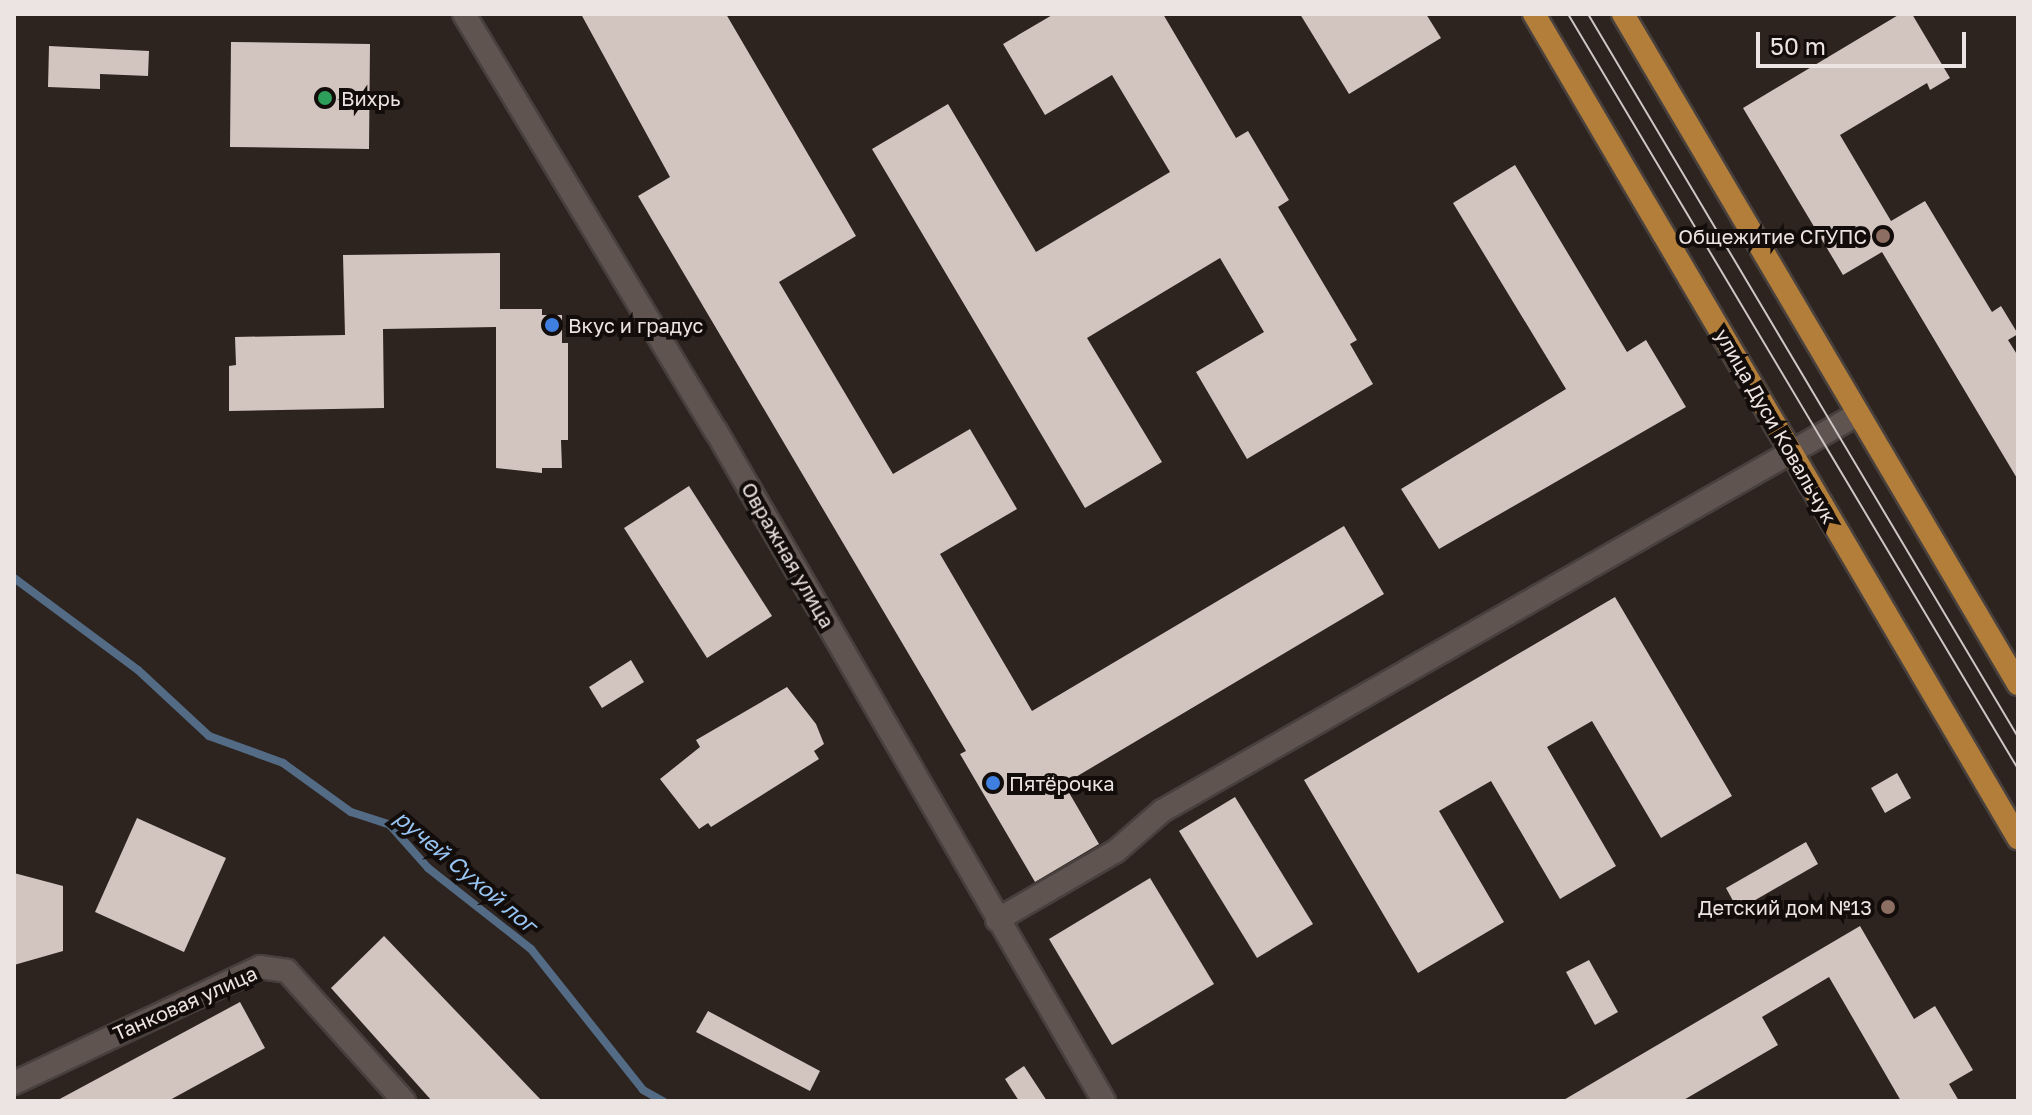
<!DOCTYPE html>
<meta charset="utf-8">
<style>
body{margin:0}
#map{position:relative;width:2032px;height:1115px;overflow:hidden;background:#2d231f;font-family:"Golos Text",sans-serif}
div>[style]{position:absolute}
.stream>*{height:8px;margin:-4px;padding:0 4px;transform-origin:4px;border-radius:4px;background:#536b85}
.building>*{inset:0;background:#d2c5c0}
.roads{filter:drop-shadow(2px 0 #48403d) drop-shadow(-2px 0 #48403d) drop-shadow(0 2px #48403d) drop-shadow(0 -2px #48403d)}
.minor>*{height:22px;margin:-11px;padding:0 11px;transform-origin:11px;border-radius:11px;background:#605450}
.primary>*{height:22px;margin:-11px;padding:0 11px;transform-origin:11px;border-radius:11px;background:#b27e39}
.tram>*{height:2px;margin:-1px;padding:0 1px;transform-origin:1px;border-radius:1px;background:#cec6c4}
.dots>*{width:22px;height:22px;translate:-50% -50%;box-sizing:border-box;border:4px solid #120d0b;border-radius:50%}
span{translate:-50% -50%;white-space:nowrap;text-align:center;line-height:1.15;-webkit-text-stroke:8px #120d0b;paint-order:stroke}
.poi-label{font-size:20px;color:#ebe4e2}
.left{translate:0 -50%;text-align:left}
.right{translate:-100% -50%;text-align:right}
.street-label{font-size:20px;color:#ebe4e2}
.water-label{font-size:22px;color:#98c4f2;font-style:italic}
.frame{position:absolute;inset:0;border:16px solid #ebe4e2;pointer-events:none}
.scale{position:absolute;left:1756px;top:32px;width:210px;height:36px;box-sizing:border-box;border:4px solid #ebe4e2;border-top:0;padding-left:10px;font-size:24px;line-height:28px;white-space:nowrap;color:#ebe4e2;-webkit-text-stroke:6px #120d0b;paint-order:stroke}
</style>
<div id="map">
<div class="stream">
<div style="left:14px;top:578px;width:154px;rotate:36.6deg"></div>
<div style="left:138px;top:670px;width:97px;rotate:42.9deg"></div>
<div style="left:209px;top:736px;width:79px;rotate:20deg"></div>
<div style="left:283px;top:763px;width:84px;rotate:35.8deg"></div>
<div style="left:351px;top:812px;width:40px;rotate:18deg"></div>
<div style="left:389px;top:824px;width:59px;rotate:48.4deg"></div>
<div style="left:428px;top:868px;width:131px;rotate:38.2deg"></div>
<div style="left:531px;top:949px;width:180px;rotate:51.5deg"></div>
<div style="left:643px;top:1090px;width:23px;rotate:29deg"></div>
</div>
<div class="building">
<div style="clip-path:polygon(581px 14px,726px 14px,856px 236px,779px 282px,893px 474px,970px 429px,1017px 509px,940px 554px,1032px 711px,1344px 526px,1384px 594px,1064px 784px,1099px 844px,1035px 882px,960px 754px,966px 751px,638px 196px,670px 177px)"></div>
<div style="clip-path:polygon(1054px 14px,1163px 14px,1236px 138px,1248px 131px,1289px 200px,1278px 207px,1357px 340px,1350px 344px,1373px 384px,1247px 459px,1196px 372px,1264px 332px,1220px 258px,1087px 338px,1162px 462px,1085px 508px,872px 149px,948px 104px,1036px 252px,1170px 172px,1112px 75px,1045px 115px,1003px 44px)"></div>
<div style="clip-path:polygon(1300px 14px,1426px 14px,1441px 38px,1349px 94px)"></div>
<div style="clip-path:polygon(1900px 14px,1912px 14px,1950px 78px,1930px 90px,1927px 83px,1840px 135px,1891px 221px,1925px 201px,1992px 312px,2001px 306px,2018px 334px,2008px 340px,2018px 356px,2018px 480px,1882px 252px,1843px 275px,1743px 108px)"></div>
<div style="clip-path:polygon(231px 42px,370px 44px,369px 149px,230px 147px)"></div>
<div style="clip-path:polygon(49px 46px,149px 51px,148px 76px,100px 74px,100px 89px,48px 87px)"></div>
<div style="clip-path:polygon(1515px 165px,1627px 352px,1646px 340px,1686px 407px,1439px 549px,1401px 489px,1566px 389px,1453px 203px)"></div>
<div style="clip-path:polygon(500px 253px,500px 309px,542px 309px,542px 315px,562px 315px,562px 343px,568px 343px,568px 440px,561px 440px,562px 468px,542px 468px,542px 473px,496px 468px,496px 327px,383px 329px,384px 408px,229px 411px,229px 366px,236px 365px,235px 337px,345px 335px,343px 255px)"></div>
<div style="clip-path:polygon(689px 486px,772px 616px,707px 658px,624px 528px)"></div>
<div style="clip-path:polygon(1615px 597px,1732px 796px,1661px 838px,1592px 721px,1547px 747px,1616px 866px,1560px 899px,1491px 781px,1439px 811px,1504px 922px,1418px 973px,1304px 780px)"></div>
<div style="clip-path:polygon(631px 660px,644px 682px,602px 708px,589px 687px)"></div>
<div style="clip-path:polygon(787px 687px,816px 724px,824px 744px,814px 751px,819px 759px,711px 827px,708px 823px,699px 829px,660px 779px,700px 747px,696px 740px)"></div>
<div style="clip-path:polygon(1897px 773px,1911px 798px,1885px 813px,1871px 788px)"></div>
<div style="clip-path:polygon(1235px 797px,1313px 924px,1257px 958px,1179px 831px)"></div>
<div style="clip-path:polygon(137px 818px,226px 858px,184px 952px,95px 912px)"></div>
<div style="clip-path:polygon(1806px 842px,1818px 864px,1738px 910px,1726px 888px)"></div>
<div style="clip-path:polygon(14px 873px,63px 886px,63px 951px,14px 965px)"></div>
<div style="clip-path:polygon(1150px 878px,1214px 984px,1112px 1045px,1049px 939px)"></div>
<div style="clip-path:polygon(1860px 926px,1914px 1019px,1935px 1006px,1973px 1070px,1949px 1084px,1959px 1101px,1901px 1101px,1829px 977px,1762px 1017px,1778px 1045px,1682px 1101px,1562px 1101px)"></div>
<div style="clip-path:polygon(384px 936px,542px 1101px,432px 1101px,331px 988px)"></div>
<div style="clip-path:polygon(1589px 960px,1618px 1012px,1595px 1025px,1566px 972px)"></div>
<div style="clip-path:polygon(240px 1002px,265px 1048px,168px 1101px,56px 1101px)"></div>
<div style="clip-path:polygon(708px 1011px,820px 1071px,810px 1091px,696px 1032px)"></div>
<div style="clip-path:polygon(1024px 1066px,1047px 1101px,1019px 1101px,1005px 1079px)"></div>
</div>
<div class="roads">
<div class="minor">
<div style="left:464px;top:14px;width:487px;rotate:58.9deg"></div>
<div style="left:716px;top:431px;width:774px;rotate:59.92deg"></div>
<div style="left:997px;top:920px;width:138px;rotate:-30.1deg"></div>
<div style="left:1116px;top:851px;width:61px;rotate:-41deg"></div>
<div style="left:1162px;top:811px;width:801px;rotate:-29.7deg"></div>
<div style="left:14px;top:1083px;width:272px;rotate:-25.2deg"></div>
<div style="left:260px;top:967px;width:27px;rotate:8deg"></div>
<div style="left:287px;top:971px;width:175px;rotate:48deg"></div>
</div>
<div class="primary">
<div style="left:1534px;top:14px;width:956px;rotate:59.57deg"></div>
<div style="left:1623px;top:14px;width:778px;rotate:59.48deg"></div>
</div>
</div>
<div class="tram">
<div style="left:1568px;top:14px;width:879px;rotate:59.2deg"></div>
<div style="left:1588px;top:14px;width:841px;rotate:59.26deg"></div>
</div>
<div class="dots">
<div style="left:325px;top:98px;background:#2e9e5b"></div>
<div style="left:1883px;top:236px;background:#8d6e63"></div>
<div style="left:552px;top:325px;background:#3f7fe0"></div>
<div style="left:993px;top:783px;background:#3f7fe0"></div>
<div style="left:1888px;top:907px;background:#8d6e63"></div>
</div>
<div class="poi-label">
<span class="left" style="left:341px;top:98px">Вихрь</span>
<span class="right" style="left:1867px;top:236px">Общежитие СГУПС</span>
<span class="left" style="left:568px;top:325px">Вкус и градус</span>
<span class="left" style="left:1009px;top:783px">Пятёрочка</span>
<span class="right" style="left:1872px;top:907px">Детский дом №13</span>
</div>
<div class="street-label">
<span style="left:1776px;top:426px;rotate:60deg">улица Дуси Ковальчук</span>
<span style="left:788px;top:555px;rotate:60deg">Овражная улица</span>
<span style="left:185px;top:1003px;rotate:-24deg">Танковая улица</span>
</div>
<div class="water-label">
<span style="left:466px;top:871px;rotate:40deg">ручей Сухой лог</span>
</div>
<div class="frame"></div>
<div class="scale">50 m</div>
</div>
